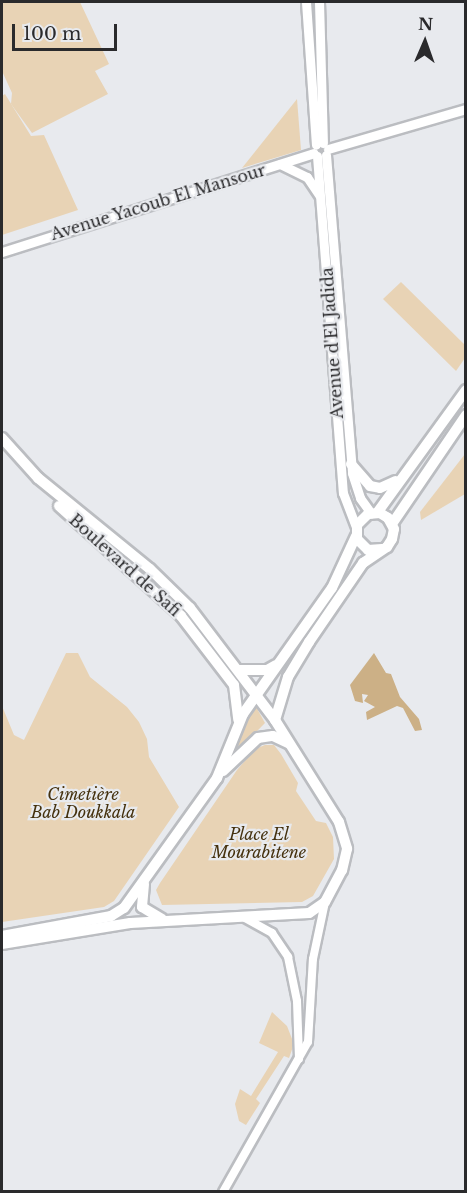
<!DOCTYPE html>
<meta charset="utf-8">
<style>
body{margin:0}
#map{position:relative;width:467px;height:1193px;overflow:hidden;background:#e8eaee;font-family:"Libre Baskerville",serif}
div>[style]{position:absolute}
.green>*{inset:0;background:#e8d3b5}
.forest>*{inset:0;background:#ccb086}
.roads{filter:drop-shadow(2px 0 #bbbdc1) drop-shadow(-2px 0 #bbbdc1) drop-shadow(0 2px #bbbdc1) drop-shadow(0 -2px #bbbdc1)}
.tertiary>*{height:8px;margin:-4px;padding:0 4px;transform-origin:4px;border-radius:4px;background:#fff}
.secondary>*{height:9px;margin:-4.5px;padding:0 4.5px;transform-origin:4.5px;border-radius:4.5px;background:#fff}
.primary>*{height:10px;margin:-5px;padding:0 5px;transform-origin:5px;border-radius:5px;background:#fff}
span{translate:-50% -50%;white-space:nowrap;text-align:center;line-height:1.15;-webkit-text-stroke:4.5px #e8eaee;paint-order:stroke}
.street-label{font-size:16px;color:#2a2a2c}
.park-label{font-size:16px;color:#45310e;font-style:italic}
.frame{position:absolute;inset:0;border:3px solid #2a2a2c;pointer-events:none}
.north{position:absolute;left:395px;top:12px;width:60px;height:60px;-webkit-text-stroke:4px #e8eaee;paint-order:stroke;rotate:2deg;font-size:16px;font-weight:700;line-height:24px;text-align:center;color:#2a2a2c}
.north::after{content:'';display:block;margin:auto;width:21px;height:27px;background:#2a2a2c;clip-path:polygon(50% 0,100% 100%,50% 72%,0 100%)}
.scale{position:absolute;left:12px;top:24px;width:105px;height:27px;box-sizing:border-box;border:3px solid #2a2a2c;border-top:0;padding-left:8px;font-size:18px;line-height:21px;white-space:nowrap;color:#2a2a2c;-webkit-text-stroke:4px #e8eaee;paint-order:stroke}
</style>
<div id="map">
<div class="green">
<div style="clip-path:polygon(2px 2px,80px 2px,109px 64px,95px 71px,108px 94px,32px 133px,11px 104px,12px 93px,2px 71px)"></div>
<div style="clip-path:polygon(5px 94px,31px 136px,44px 135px,78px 210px,2px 235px,2px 96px)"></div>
<div style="clip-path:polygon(297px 99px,301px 150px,242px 168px)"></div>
<div style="clip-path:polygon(401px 282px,465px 345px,465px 358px,456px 371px,383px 299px)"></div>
<div style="clip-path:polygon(465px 454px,465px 494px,421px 520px,420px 512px)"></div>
<div style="clip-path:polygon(66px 653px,78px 653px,90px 677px,127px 707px,139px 722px,147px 739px,149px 757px,179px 807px,114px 901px,104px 907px,2px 922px,2px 706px,14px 735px,24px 740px)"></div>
<div style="clip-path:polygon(255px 705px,265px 723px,227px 762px,248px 715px)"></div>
<div style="clip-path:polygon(265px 745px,274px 745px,281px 754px,298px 783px,296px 791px,316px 821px,326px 823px,333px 837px,334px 859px,313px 896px,302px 902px,162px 905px,156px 890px,160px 883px,237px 770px,255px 749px)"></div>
<div style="clip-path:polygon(272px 1012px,287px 1026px,294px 1044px,289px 1058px,284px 1056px,256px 1099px,260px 1103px,246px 1125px,239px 1121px,235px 1104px,240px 1089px,251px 1096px,278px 1052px,259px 1043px)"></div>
</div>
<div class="forest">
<div style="clip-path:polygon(374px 653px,386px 673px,391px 674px,400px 697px,419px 719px,422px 730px,415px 731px,403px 708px,397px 706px,367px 720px,366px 712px,375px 707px,364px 701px,368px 695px,362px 694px,363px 703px,355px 701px,350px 685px)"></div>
</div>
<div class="roads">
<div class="tertiary">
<div style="left:245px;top:918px;width:31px;rotate:29deg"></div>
<div style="left:272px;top:933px;width:29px;rotate:56deg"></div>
<div style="left:288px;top:957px;width:45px;rotate:78.4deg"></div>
<div style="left:297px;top:1001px;width:58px;rotate:88deg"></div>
<div style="left:223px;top:1192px;width:172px;rotate:-60.5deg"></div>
<div style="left:308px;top:1042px;width:83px;rotate:-86.6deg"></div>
<div style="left:313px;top:959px;width:58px;rotate:-78.1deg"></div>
</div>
<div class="secondary">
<div style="left:306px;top:2px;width:143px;rotate:86deg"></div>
<div style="left:319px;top:2px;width:141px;rotate:88.4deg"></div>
<div style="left:328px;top:149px;width:144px;rotate:-16.2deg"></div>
<div style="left:326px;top:155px;width:319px;rotate:85.3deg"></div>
<div style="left:352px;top:473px;width:26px;rotate:72deg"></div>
<div style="left:360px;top:498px;width:19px;rotate:54deg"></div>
<div style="left:317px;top:156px;width:338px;rotate:85.6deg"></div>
<div style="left:343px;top:493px;width:36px;rotate:69deg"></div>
<div style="left:280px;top:164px;width:30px;rotate:26deg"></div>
<div style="left:307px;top:177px;width:22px;rotate:56deg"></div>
<div style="left:2px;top:252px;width:327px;rotate:-17.6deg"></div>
</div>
<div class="primary">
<div style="left:2px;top:438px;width:54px;rotate:48deg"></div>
<div style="left:38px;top:478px;width:144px;rotate:39.1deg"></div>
<div style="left:150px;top:569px;width:56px;rotate:44.3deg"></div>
<div style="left:190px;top:608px;width:141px;rotate:52.8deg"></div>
<div style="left:275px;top:720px;width:120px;rotate:57.9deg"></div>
<div style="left:339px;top:822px;width:28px;rotate:73deg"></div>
<div style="left:347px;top:849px;width:22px;rotate:103deg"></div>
<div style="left:342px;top:870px;width:36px;rotate:118deg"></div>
<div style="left:325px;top:902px;width:19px;rotate:145deg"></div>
<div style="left:309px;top:913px;width:179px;rotate:176.8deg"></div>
<div style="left:130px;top:923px;width:130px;rotate:170.7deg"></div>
<div style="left:351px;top:464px;width:29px;rotate:49deg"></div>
<div style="left:370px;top:486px;width:10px;rotate:11deg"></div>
<div style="left:380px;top:488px;width:17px;rotate:-24deg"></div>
<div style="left:59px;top:506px;width:164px;rotate:42deg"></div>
<div style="left:181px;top:616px;width:87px;rotate:52.5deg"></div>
<div style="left:234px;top:685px;width:35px;rotate:83deg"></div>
<div style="left:377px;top:513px;width:152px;rotate:-54.1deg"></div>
<div style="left:392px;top:524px;width:132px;rotate:-55.8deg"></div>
<div style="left:238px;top:670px;width:29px"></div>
<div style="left:267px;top:670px;width:10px;rotate:-29deg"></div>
<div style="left:275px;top:720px;width:45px;rotate:-73.2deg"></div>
<div style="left:288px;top:677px;width:41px;rotate:-59deg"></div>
<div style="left:309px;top:642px;width:96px;rotate:-55.6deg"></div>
<div style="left:363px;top:563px;width:29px;rotate:-34deg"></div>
<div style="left:387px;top:547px;width:9px;rotate:-58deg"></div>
<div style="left:392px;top:539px;width:10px;rotate:-79deg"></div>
<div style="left:394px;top:529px;width:13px;rotate:-119deg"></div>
<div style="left:388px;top:518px;width:9px;rotate:-148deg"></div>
<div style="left:380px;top:513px;width:12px;rotate:175deg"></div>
<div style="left:368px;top:514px;width:16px;rotate:135deg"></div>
<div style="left:357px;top:525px;width:14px;rotate:90deg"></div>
<div style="left:357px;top:539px;width:16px;rotate:45deg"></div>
<div style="left:368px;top:550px;width:14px;rotate:-4deg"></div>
<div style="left:223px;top:771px;width:48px;rotate:-43.3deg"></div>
<div style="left:258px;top:738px;width:15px;rotate:-8deg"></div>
<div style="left:273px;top:736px;width:17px;rotate:25deg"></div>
<div style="left:144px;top:884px;width:23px;rotate:95deg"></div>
<div style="left:142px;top:907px;width:23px;rotate:31deg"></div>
<div style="left:2px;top:936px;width:111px;rotate:-10.4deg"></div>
<div style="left:111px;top:916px;width:15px;rotate:-32deg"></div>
<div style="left:124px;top:908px;width:160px;rotate:-54.4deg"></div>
<div style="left:217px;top:778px;width:69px;rotate:-67.9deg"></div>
<div style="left:243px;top:714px;width:154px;rotate:-54.8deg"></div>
<div style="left:332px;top:588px;width:57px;rotate:-65.2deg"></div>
</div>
</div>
<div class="street-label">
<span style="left:158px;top:202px;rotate:-17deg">Avenue Yacoub El Mansour</span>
<span style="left:332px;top:343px;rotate:-94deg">Avenue d'El Jadida</span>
<span style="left:125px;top:565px;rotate:42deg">Boulevard de Safi</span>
</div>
<div class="park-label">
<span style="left:83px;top:803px">Cimetière<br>Bab Doukkala</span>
<span style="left:259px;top:843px">Place El<br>Mourabitene</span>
</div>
<div class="frame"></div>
<div class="north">N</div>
<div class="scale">100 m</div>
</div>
